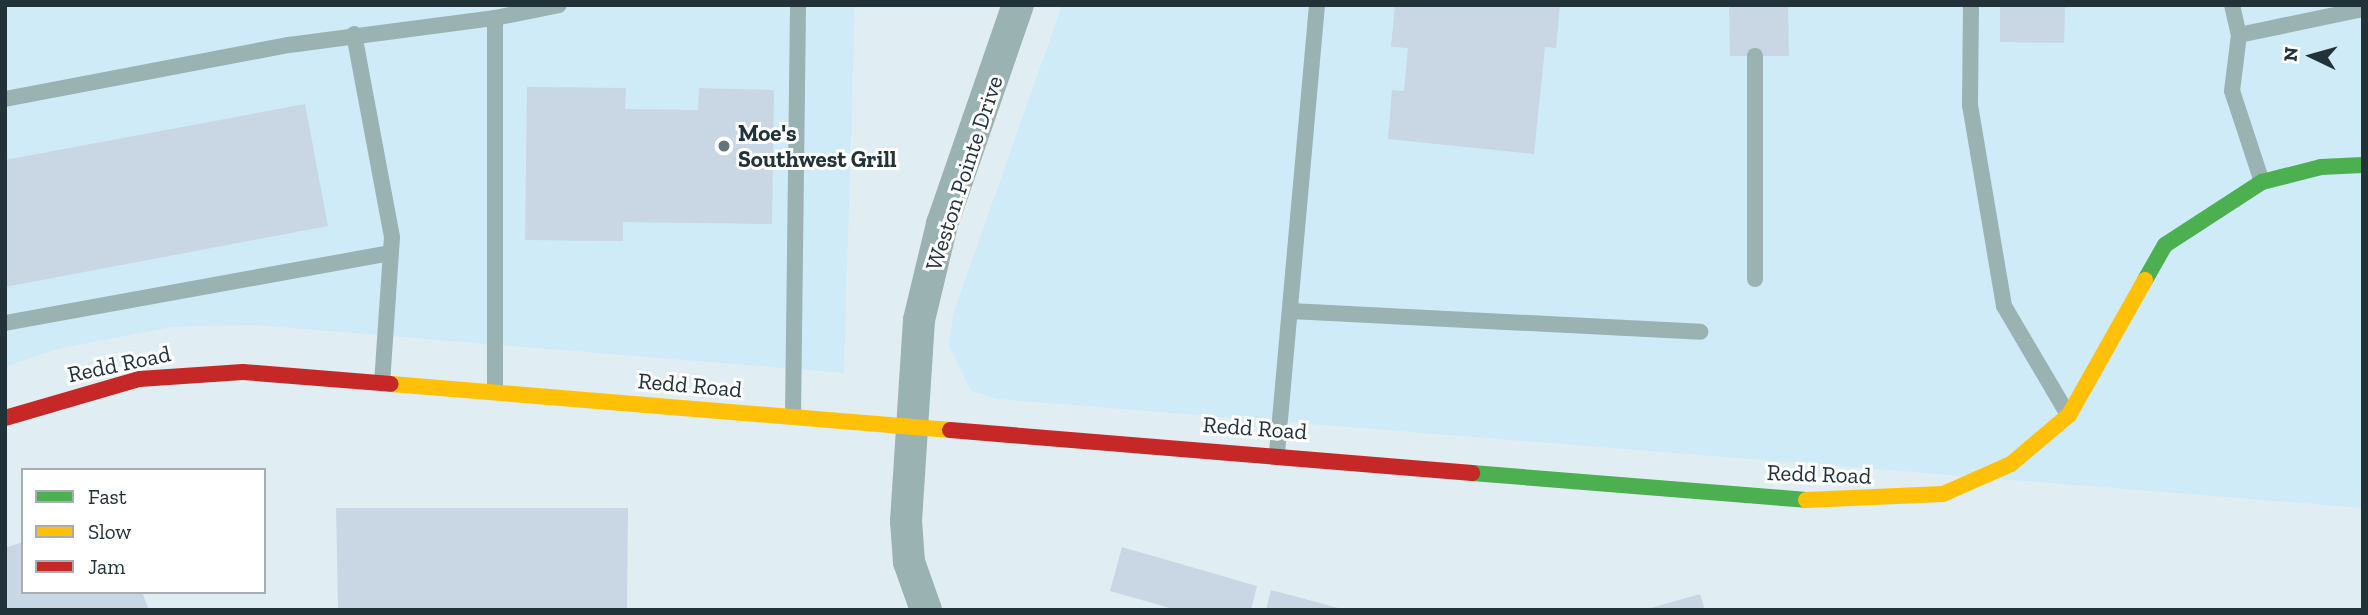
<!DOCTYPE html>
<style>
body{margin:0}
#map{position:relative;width:2368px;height:615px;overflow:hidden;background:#e0eef3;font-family:"Zilla Slab",serif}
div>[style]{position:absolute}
.built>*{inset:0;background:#cfebf7}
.building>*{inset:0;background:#c8d7e3}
.lane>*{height:16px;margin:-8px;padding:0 8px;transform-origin:8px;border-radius:8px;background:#9ab2b2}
.street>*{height:32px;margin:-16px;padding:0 16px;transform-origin:16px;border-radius:16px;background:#9ab2b2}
.fast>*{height:16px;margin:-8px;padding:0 8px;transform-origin:8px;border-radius:8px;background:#4caf50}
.slow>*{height:16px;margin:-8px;padding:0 8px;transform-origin:8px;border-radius:8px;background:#ffc107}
.jam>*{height:16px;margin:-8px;padding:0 8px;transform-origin:8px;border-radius:8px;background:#c62828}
.dots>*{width:19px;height:19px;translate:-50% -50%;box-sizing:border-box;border:4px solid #fff;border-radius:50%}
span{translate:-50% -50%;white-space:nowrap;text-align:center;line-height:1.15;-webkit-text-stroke:6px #fff;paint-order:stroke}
.poi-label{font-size:23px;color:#223239;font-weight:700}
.left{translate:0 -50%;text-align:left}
.street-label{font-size:23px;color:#223239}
.frame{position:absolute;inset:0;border:7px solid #223239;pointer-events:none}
.legend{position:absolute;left:21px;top:468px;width:245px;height:126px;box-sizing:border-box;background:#fff;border:2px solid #a7adb0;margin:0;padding:9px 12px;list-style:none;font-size:21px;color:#223239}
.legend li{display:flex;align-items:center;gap:14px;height:35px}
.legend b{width:35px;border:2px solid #a7adb0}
.north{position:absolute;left:2277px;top:21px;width:70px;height:70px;-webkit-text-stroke:5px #fff;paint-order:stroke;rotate:275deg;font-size:19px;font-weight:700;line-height:28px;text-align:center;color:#223239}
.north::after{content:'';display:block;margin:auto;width:24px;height:32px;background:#223239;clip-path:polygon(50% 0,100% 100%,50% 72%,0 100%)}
</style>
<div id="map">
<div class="built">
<div style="clip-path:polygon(5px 5px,855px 5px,844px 373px,253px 325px,172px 327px,57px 349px,5px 367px)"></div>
<div style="clip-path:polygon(1062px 5px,2363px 5px,2363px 508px,997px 399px,971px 391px,949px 346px,953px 314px)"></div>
</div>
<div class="building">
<div style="clip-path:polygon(1395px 5px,1560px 5px,1556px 48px,1545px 47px,1534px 154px,1388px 139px,1392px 90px,1404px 91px,1408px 48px,1391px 47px)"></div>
<div style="clip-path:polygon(1729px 5px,1788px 5px,1789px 56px,1730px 56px)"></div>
<div style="clip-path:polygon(2000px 5px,2065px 5px,2064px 43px,2000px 42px)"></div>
<div style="clip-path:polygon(527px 87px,626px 88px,625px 109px,698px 110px,699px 88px,774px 90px,772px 224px,623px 222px,623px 241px,525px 240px)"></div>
<div style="clip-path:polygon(305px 104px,328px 226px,5px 287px,5px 160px)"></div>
<div style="clip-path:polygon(336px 508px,628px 508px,627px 610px,338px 610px)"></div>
<div style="clip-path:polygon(23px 542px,23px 592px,142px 592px,149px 610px,5px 610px,5px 548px)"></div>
<div style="clip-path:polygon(1122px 547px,1257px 586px,1251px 610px,1177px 610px,1110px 591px)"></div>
<div style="clip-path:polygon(1271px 590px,1342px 609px,1342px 610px,1266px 610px)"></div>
<div style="clip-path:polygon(1700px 594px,1705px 610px,1647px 610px,1647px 609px)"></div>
</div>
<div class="lane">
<div style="left:1971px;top:5px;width:100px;rotate:90.6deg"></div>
<div style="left:1970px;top:105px;width:204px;rotate:80.4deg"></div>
<div style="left:2004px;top:306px;width:124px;rotate:59.5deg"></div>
<div style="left:2232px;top:5px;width:31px;rotate:77deg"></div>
<div style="left:354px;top:34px;width:207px;rotate:79.4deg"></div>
<div style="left:392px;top:237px;width:145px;rotate:93.9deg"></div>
<div style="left:1755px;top:56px;width:223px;rotate:90deg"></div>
<div style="left:5px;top:99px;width:289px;rotate:-10.8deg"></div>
<div style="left:289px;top:45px;width:208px;rotate:-7.5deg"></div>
<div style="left:2262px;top:182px;width:96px;rotate:-108.2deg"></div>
<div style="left:2232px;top:91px;width:56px;rotate:-82.9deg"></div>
<div style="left:2239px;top:35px;width:127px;rotate:-11.8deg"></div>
<div style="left:1290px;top:311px;width:411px;rotate:2.9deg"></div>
<div style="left:5px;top:323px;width:391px;rotate:-10.3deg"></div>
<div style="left:495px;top:391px;width:373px;rotate:-90deg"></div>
<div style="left:495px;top:18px;width:65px;rotate:-11.5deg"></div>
<div style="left:793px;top:417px;width:412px;rotate:-89.3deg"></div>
<div style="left:1277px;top:453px;width:450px;rotate:-84.9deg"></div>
</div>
<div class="street">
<div style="left:926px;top:610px;width:51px;rotate:-109.5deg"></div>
<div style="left:909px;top:562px;width:41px;rotate:-94.2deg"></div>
<div style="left:906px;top:521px;width:201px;rotate:-86.3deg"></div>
<div style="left:919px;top:320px;width:99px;rotate:-76.5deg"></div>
<div style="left:942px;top:224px;width:232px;rotate:-70.9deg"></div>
</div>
<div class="fast">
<div style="left:2145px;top:280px;width:40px;rotate:-60.3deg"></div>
<div style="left:2165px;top:245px;width:116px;rotate:-33deg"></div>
<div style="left:2262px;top:182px;width:61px;rotate:-14.3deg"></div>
<div style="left:2321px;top:167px;width:42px;rotate:-2.7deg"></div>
<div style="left:1472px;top:473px;width:335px;rotate:4.6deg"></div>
</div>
<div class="slow">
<div style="left:391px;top:384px;width:561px;rotate:4.7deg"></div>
<div style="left:1806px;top:500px;width:137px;rotate:-2.5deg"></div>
<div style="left:1943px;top:494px;width:74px;rotate:-23.8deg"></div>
<div style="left:2011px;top:464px;width:76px;rotate:-40.2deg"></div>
<div style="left:2069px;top:415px;width:155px;rotate:-60.6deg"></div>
</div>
<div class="jam">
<div style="left:5px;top:418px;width:140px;rotate:-16.2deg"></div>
<div style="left:139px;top:379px;width:104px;rotate:-3.9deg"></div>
<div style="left:243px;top:372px;width:148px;rotate:4.6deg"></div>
<div style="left:950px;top:430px;width:524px;rotate:4.71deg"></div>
</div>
<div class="dots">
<div style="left:724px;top:146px;background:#64747a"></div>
</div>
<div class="poi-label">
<span class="left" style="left:738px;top:146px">Moe's<br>Southwest Grill</span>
</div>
<div class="street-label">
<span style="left:964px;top:173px;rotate:-72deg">Weston Pointe Drive</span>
<span style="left:119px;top:364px;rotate:-12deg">Redd Road</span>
<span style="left:690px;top:385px;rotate:5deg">Redd Road</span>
<span style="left:1255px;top:428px;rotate:4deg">Redd Road</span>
<span style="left:1819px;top:474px;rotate:2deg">Redd Road</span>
</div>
<div class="frame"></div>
<ul class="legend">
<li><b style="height:9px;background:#4caf50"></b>Fast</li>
<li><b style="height:9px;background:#ffc107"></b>Slow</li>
<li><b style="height:9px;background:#c62828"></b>Jam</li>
</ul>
<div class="north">N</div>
</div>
